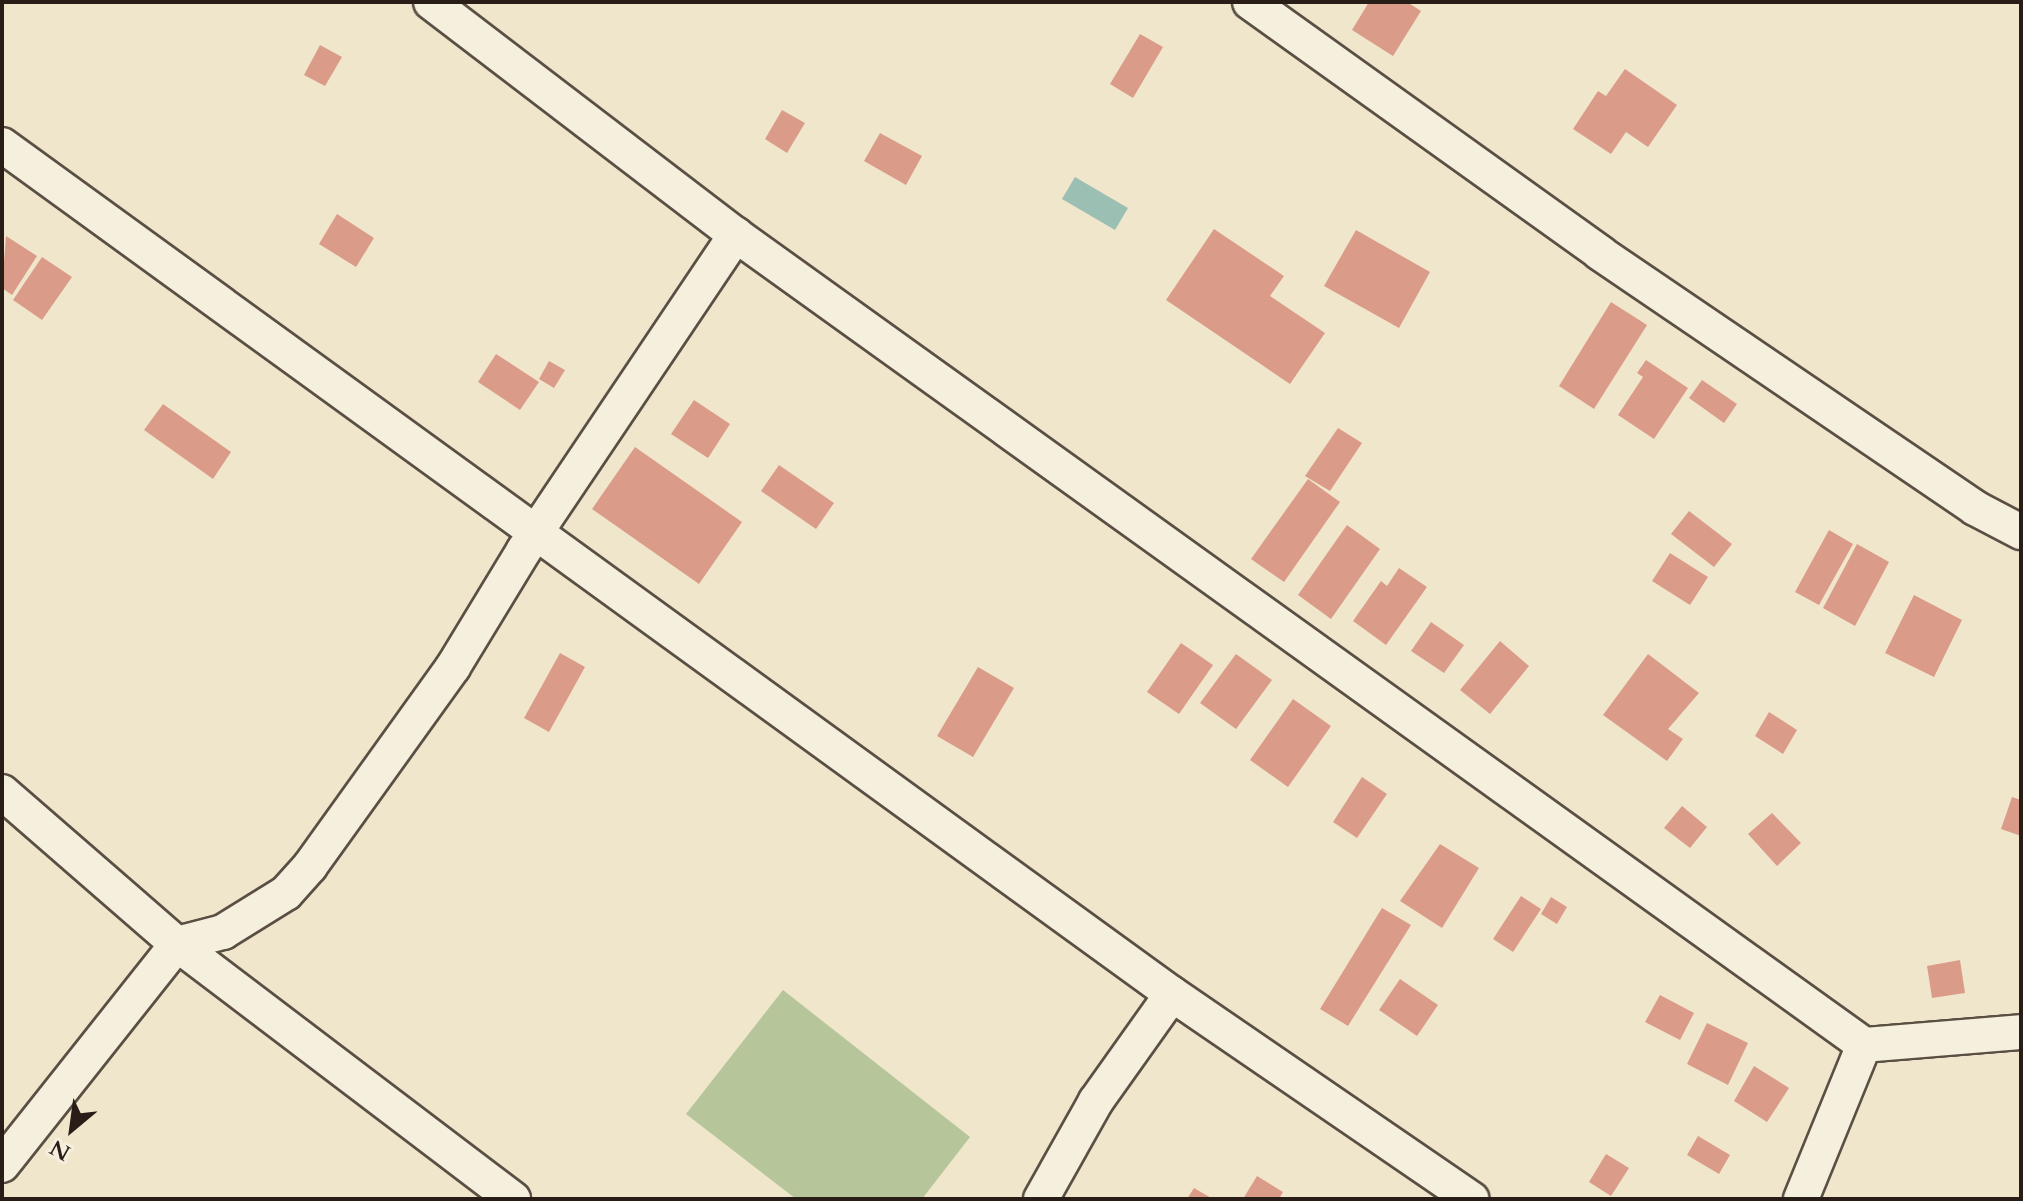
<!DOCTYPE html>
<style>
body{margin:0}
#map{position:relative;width:2023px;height:1201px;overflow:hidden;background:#f0e6cc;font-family:Cardo,serif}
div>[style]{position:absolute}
.green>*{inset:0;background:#b6c69a}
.water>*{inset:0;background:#9bc0b3}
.building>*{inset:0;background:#da9c89}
.roads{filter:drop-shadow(2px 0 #5b4f44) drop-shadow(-2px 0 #5b4f44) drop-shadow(0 2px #5b4f44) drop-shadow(0 -2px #5b4f44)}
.minor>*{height:34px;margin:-17px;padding:0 17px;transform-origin:17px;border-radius:17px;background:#f5efde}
span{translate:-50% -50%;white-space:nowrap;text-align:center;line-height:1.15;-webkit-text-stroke:8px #f5efde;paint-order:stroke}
.frame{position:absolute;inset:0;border:4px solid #291d17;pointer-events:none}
.north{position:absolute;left:32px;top:1089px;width:80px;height:80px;-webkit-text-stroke:6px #f5efde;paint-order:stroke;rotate:209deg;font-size:22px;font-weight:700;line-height:32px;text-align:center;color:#291d17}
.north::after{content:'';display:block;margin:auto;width:28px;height:36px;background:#291d17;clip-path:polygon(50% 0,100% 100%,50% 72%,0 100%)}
</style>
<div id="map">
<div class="green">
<div style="clip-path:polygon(783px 990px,970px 1137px,922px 1199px,796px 1199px,686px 1114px)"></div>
</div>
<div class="water">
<div style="clip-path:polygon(1075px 177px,1128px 208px,1115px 230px,1062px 199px)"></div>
</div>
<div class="building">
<div style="clip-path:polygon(1369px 2px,1407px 2px,1421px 11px,1393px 56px,1352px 30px)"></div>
<div style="clip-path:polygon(1140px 34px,1163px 47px,1133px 98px,1110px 84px)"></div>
<div style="clip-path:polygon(320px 45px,342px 57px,325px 86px,304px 75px)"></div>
<div style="clip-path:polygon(1625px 69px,1677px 105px,1648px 147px,1626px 132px,1611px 154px,1573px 129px,1598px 91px,1606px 96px)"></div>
<div style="clip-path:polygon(782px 110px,805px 123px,787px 153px,765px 139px)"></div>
<div style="clip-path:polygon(880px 133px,922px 156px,906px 185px,864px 161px)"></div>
<div style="clip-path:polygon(337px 214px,374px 238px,356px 267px,319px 244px)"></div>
<div style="clip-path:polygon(1214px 229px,1284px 276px,1270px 296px,1325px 333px,1290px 384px,1166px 300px)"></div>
<div style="clip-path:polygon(1356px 230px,1430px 272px,1399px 328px,1324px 286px)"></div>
<div style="clip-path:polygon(6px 236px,37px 256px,12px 295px,2px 288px)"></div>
<div style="clip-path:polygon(42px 257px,72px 277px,42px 320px,13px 300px)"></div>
<div style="clip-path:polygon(1611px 302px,1647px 325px,1594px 409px,1559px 386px)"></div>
<div style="clip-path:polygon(496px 354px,539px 382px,520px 410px,478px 382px)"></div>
<div style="clip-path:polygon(1646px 360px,1688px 388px,1654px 439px,1618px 415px,1643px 377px,1637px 373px)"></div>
<div style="clip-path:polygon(549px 361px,565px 370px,554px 388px,539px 379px)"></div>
<div style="clip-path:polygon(1702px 380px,1737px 404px,1724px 423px,1689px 398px)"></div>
<div style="clip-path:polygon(694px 400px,730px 424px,708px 458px,671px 434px)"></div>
<div style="clip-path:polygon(163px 404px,231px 452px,213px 479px,144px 430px)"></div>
<div style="clip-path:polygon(1338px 428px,1362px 443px,1330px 491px,1305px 476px)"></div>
<div style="clip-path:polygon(635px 447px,742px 522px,699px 584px,592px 509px)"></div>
<div style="clip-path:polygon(779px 465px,834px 503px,816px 529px,761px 491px)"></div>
<div style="clip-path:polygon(1308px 479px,1340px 502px,1284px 582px,1251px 559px)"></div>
<div style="clip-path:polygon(1689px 511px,1732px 544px,1714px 567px,1671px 534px)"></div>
<div style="clip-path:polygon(1347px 525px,1380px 549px,1331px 619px,1298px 595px)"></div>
<div style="clip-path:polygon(1829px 530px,1853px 544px,1819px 605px,1795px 592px)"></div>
<div style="clip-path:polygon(1857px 544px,1889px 562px,1855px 626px,1823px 608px)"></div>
<div style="clip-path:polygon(1670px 553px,1708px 577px,1690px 605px,1652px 581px)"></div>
<div style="clip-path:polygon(1399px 568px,1427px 587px,1386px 645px,1353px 621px,1381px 581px,1387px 586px)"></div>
<div style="clip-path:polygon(1914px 595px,1962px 620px,1934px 677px,1885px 653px)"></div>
<div style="clip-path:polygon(1431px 622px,1464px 645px,1444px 673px,1411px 651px)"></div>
<div style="clip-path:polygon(1500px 641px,1529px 666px,1490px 714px,1460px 690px)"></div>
<div style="clip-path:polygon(1181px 643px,1213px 665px,1179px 714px,1147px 692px)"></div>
<div style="clip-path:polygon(560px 653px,585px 667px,549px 732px,524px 718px)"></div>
<div style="clip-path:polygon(1236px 654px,1272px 680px,1236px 729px,1200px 703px)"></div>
<div style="clip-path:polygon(1648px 654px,1699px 693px,1668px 729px,1683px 739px,1667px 761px,1603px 715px)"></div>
<div style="clip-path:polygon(978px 667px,1014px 688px,973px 757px,937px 736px)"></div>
<div style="clip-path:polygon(1293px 699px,1331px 726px,1288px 787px,1250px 760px)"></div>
<div style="clip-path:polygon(1769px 712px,1797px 730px,1783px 754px,1755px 736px)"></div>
<div style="clip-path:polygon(1362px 777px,1387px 794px,1357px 838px,1333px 822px)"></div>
<div style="clip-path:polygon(2012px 797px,2021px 800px,2021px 836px,2001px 829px)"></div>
<div style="clip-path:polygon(1682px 806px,1707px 827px,1690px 848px,1664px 828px)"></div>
<div style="clip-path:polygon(1772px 813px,1801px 843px,1777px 866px,1748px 834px)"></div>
<div style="clip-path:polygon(1440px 844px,1479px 868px,1442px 928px,1400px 901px)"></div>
<div style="clip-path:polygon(1521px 896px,1541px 909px,1513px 952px,1493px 939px)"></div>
<div style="clip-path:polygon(1551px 897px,1567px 907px,1557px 924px,1541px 914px)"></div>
<div style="clip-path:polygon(1382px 908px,1411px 925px,1348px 1026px,1320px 1009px)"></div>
<div style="clip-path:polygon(1960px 960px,1965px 993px,1932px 998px,1927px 966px)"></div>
<div style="clip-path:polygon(1400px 979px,1438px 1005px,1417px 1036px,1379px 1010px)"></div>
<div style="clip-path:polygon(1660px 995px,1694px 1013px,1680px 1040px,1645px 1022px)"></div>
<div style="clip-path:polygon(1707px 1023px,1748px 1043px,1728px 1085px,1687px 1064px)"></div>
<div style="clip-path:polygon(1754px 1066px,1789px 1088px,1767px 1122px,1734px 1101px)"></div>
<div style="clip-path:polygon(1698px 1136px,1730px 1155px,1719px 1174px,1687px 1155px)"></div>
<div style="clip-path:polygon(1606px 1154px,1629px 1168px,1611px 1196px,1589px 1182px)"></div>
<div style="clip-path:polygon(1257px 1176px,1283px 1192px,1279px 1199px,1243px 1199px)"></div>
<div style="clip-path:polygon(1194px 1188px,1213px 1199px,1187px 1199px)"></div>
</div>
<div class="roads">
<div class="minor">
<div style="left:431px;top:2px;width:384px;rotate:37.4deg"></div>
<div style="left:736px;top:235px;width:1389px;rotate:35.68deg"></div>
<div style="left:1864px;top:1045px;width:158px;rotate:-4.7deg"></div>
<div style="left:1250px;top:2px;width:431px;rotate:35.6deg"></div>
<div style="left:1600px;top:253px;width:453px;rotate:34.2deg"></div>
<div style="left:1975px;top:508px;width:52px;rotate:27.6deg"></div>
<div style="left:2px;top:145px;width:1446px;rotate:35.97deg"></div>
<div style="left:1172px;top:994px;width:363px;rotate:34.4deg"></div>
<div style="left:2px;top:792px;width:232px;rotate:41deg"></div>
<div style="left:177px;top:944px;width:422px;rotate:37.2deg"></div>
<div style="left:2px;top:1165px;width:282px;rotate:-51.6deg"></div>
<div style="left:177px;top:944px;width:48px;rotate:-14.6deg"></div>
<div style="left:223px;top:932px;width:74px;rotate:-31.8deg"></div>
<div style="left:286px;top:893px;width:36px;rotate:-48deg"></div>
<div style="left:310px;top:866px;width:245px;rotate:-54.3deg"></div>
<div style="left:453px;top:667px;width:137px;rotate:-58.7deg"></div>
<div style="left:524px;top:550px;width:380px;rotate:-56.1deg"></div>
<div style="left:1041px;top:1199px;width:112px;rotate:-60.7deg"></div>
<div style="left:1096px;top:1101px;width:131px;rotate:-54.6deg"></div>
<div style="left:1801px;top:1199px;width:166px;rotate:-67.8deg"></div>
</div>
</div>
<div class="frame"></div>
<div class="north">N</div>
</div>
